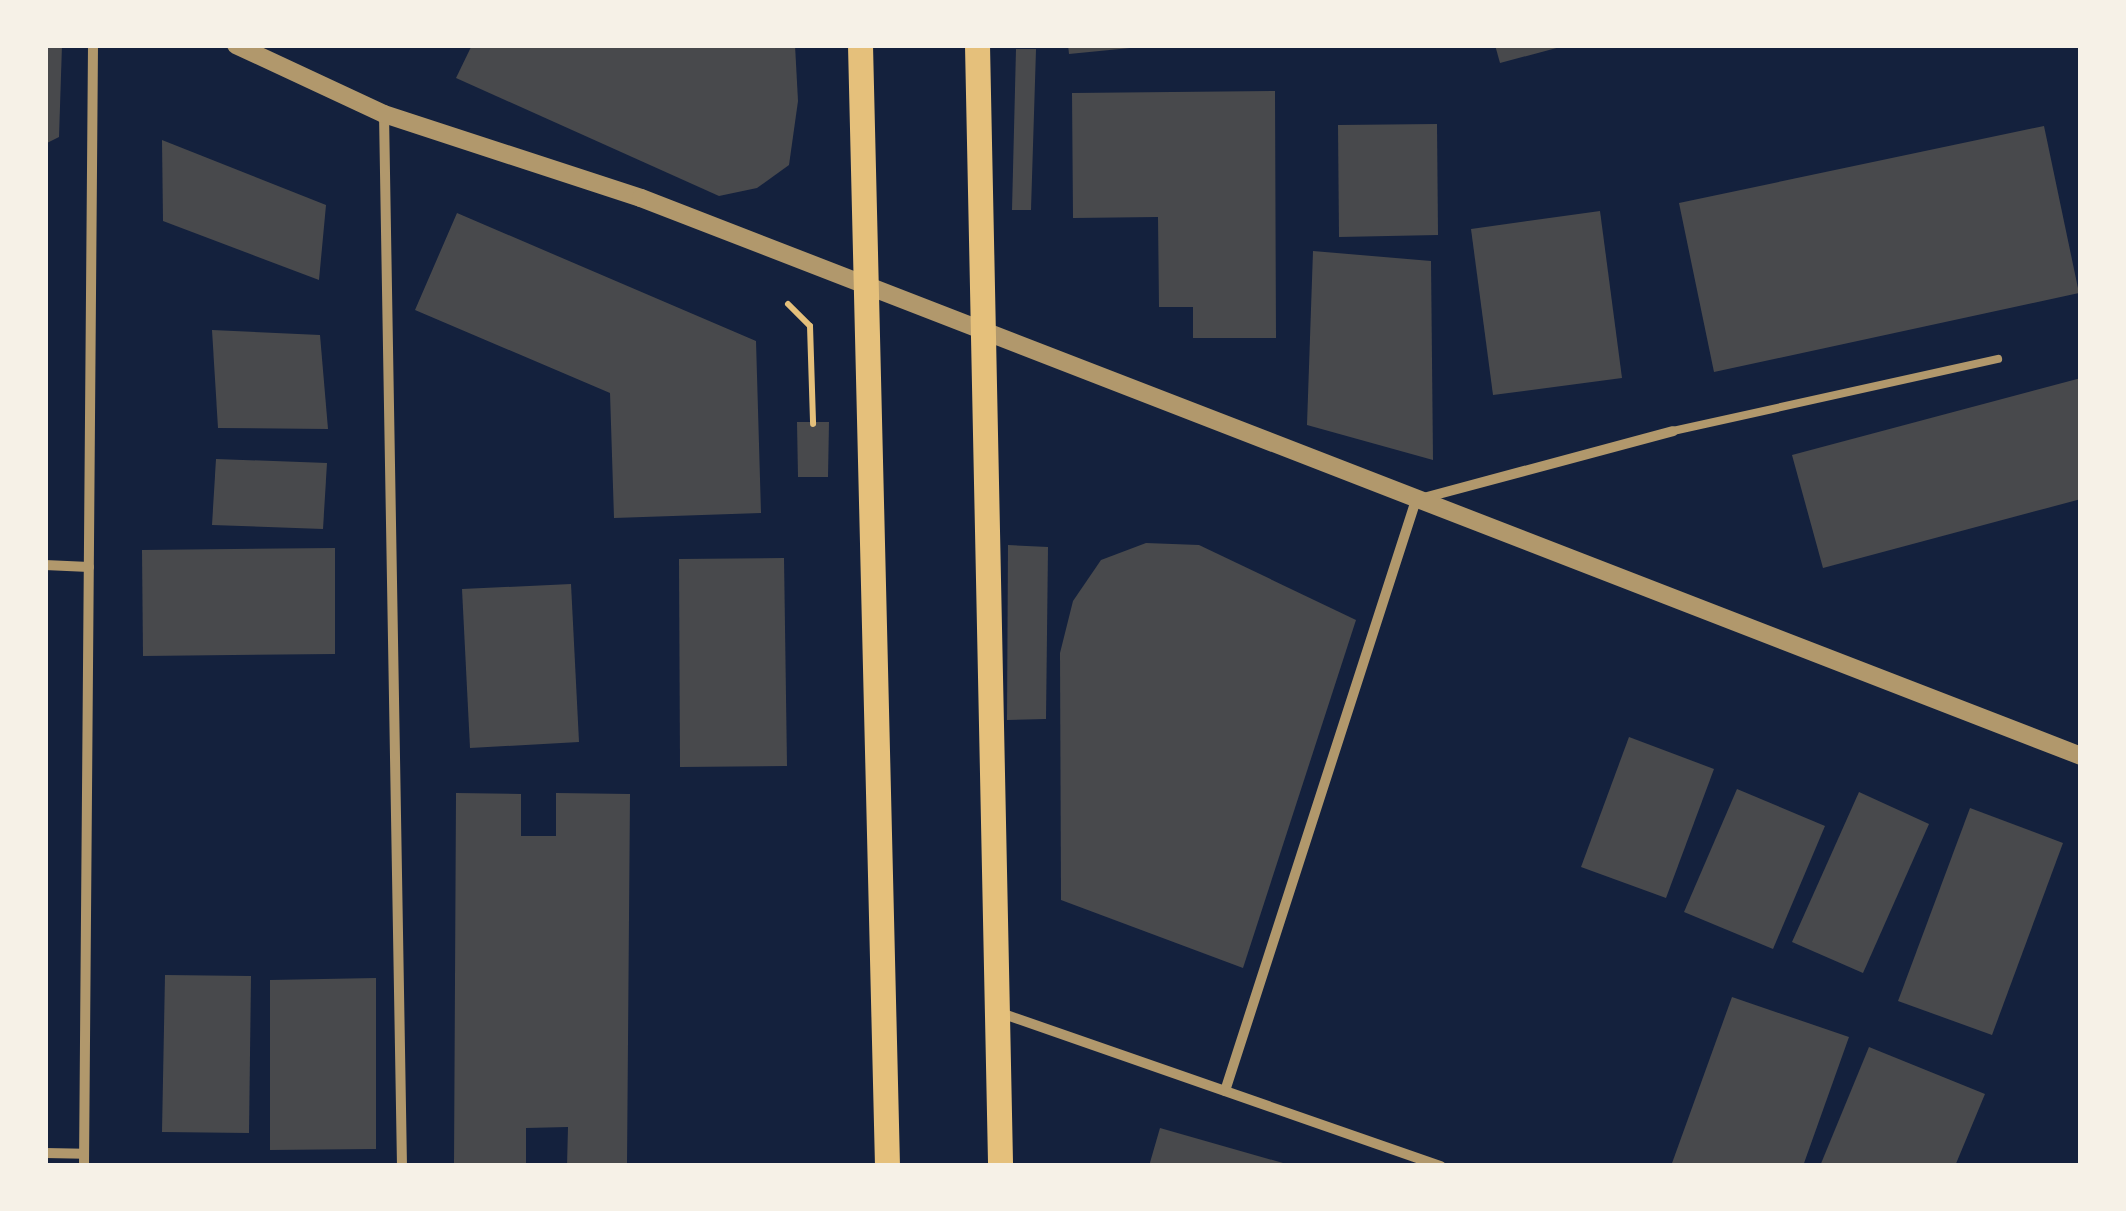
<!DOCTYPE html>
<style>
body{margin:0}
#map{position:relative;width:2126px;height:1211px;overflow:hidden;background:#14213d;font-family:"Roboto Condensed",sans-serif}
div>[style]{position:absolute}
.building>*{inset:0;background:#48494c}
.path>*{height:6px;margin:-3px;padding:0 3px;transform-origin:3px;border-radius:3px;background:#e5c07b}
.service>*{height:8px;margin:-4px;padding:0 4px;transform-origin:4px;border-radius:4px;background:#b1986c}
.minor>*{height:10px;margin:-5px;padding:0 5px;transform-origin:5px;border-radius:5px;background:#b1986c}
.tertiary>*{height:18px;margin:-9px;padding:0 9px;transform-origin:9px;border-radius:9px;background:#b1986c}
.primary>*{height:25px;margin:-12.5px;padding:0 12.5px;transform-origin:12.5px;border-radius:12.5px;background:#e5c07b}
span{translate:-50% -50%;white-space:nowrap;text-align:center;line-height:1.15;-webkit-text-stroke:8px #f6f1e7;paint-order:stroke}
.frame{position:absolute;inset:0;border:48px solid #f6f1e7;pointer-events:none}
</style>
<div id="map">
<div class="building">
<div style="clip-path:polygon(45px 45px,62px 45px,59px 137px,45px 144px)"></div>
<div style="clip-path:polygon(472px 45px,795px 45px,798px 101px,789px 165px,757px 188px,719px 196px,456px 78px)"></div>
<div style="clip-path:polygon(1068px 45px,1130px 45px,1130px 48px,1069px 54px)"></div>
<div style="clip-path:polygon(1495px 45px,1564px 45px,1564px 46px,1500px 63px)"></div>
<div style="clip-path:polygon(1016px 49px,1036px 49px,1031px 210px,1012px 210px)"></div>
<div style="clip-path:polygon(1275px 91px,1276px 338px,1193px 338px,1193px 307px,1159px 307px,1158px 217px,1073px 218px,1072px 93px)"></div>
<div style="clip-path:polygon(1437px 124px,1438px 235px,1339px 237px,1338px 125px)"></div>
<div style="clip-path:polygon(2044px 126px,2079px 293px,1714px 372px,1679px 203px)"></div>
<div style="clip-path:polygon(162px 140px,326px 205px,319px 280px,163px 221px)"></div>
<div style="clip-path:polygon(1600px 211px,1622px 378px,1493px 395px,1471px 229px)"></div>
<div style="clip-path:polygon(457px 213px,756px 341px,761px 513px,614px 518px,610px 393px,415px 310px)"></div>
<div style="clip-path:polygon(1313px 251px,1431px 261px,1433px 460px,1307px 425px)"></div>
<div style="clip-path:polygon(212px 330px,320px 335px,328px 429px,218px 428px)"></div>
<div style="clip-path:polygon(2081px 378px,2081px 499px,1823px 568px,1792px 455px)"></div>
<div style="clip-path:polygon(797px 422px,829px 422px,828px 477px,798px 477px)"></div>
<div style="clip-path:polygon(216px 459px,327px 463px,323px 529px,212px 525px)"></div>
<div style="clip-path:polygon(1146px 543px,1199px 545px,1356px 620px,1243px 968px,1061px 900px,1060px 653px,1073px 601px,1101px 560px)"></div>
<div style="clip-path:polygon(1008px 545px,1048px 547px,1046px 719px,1007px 720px)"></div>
<div style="clip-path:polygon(335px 548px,335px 654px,143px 656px,142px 550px)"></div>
<div style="clip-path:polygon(784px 558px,787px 766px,680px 767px,679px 559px)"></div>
<div style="clip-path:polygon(571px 584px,579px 742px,470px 748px,462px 589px)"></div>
<div style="clip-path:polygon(1629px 737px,1714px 769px,1666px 898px,1581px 867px)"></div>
<div style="clip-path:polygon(1737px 789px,1825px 826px,1773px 949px,1684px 912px)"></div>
<div style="clip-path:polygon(1859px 792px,1929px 824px,1863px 973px,1792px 942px)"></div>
<div style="clip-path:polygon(456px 793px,521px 794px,521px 836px,556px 836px,556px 793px,630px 794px,627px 1166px,567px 1166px,568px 1127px,526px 1128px,526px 1166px,454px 1166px)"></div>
<div style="clip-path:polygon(1970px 808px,2063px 843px,1992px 1035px,1898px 1001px)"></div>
<div style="clip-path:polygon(165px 975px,251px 976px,249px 1133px,162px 1132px)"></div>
<div style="clip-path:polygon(376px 978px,376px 1149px,270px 1150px,270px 980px)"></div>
<div style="clip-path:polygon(1732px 997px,1849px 1037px,1803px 1166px,1671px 1166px)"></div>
<div style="clip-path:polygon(1869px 1047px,1985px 1094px,1955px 1166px,1820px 1166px)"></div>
<div style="clip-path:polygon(1160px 1128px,1290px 1165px,1290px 1166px,1149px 1166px)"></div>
</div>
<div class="path">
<div style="left:788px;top:304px;width:31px;rotate:45deg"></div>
<div style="left:810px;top:326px;width:98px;rotate:88.2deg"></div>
</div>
<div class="service">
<div style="left:1673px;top:431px;width:333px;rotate:-12.5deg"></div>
</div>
<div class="minor">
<div style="left:384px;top:114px;width:1052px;rotate:89.02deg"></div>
<div style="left:45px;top:565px;width:44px;rotate:2.6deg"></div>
<div style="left:998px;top:1012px;width:469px;rotate:19.2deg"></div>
<div style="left:1225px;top:1091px;width:621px;rotate:-72.09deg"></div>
<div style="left:1416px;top:500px;width:266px;rotate:-15deg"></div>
<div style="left:45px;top:1153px;width:39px;rotate:1deg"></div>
<div style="left:84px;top:1166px;width:1121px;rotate:-89.54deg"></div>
</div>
<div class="tertiary">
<div style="left:236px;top:45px;width:163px;rotate:25deg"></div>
<div style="left:384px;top:114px;width:270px;rotate:18.1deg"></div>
<div style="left:641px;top:198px;width:1544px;rotate:21.18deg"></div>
</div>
<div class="primary">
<div style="left:860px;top:45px;width:1121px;rotate:88.62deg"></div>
<div style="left:977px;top:45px;width:1121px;rotate:88.82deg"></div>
</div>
<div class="frame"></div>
</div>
